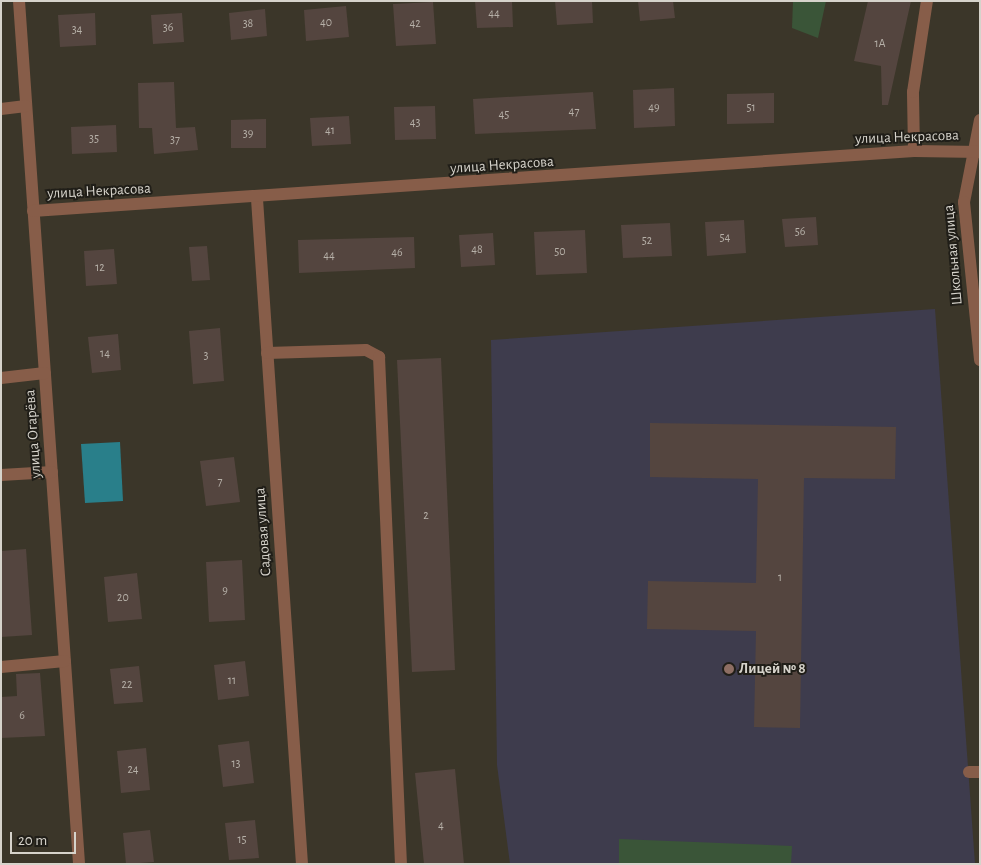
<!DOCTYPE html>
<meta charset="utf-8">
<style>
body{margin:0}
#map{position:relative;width:981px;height:865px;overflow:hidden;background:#3b3629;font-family:"Alegreya Sans",sans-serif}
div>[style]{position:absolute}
.education>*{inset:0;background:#3e3c4d}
.green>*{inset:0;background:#3a5538}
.water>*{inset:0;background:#297f8a}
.building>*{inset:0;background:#54453f}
.minor>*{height:12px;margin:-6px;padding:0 6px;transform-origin:6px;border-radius:6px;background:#875d49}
.dots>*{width:14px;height:14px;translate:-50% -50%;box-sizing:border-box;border:2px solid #201e18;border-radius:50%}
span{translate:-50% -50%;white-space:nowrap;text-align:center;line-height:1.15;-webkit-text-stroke:4px #201e18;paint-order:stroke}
.number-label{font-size:12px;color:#b6b0a8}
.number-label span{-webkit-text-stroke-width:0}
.street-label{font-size:15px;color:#d6d3cb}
.poi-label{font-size:15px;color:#d6d3cb;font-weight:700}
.left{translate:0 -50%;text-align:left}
.frame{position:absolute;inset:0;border:2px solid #d6d3cb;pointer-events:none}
.scale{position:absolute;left:10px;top:832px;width:66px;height:22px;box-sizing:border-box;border:2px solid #d6d3cb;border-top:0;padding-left:6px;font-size:15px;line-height:18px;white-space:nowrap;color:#d6d3cb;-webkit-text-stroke:4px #201e18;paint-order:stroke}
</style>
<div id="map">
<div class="education">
<div style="clip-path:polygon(935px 309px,975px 864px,510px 864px,497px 765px,491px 340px)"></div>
</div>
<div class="green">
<div style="clip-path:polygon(793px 1px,826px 1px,818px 38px,792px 28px)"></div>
<div style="clip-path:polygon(619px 839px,792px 846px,791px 864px,619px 864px)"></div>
</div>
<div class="water">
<div style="clip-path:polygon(120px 442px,123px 501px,85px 503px,81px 444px)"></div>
</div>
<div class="building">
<div style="clip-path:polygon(475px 1px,512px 1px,513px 27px,477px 28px)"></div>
<div style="clip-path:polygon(555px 1px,592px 1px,593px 23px,557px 25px)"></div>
<div style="clip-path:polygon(638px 1px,673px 1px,675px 18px,640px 21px)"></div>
<div style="clip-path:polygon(868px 1px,911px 1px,888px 105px,882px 105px,881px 66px,854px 61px)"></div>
<div style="clip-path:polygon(433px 2px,436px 44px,396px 46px,393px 4px)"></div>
<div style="clip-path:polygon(346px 6px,349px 37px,306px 41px,304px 10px)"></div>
<div style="clip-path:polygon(265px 9px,267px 36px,231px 40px,229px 13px)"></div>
<div style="clip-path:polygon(95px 13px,96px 45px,60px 47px,58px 15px)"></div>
<div style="clip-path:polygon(182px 13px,184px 42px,153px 44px,151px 15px)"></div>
<div style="clip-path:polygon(174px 82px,176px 128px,195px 127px,198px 150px,154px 154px,152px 128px,139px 128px,138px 83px)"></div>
<div style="clip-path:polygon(674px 88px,675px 126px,634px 128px,633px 90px)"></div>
<div style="clip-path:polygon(593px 92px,596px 129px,475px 134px,473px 99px)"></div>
<div style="clip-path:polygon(774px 93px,774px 123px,727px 124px,727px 94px)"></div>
<div style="clip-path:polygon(435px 106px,436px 139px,395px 140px,394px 107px)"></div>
<div style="clip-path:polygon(349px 116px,351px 144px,312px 146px,310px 118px)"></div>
<div style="clip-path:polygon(266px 119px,266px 148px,231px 148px,231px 120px)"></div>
<div style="clip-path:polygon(116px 125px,117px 152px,72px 154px,71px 127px)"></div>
<div style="clip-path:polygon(816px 217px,818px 245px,785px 247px,782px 219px)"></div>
<div style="clip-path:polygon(744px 220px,746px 253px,707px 256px,705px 222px)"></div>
<div style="clip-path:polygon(670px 223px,672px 256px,623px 258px,621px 225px)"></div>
<div style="clip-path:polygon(585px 230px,587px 273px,536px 275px,534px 232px)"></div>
<div style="clip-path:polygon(493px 233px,495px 265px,461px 267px,459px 235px)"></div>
<div style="clip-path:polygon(414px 237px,415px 268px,299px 273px,298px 240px)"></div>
<div style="clip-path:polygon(207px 246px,210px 280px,192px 281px,189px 247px)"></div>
<div style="clip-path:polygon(114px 249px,117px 284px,86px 286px,84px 251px)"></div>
<div style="clip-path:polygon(220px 328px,224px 381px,193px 384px,189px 331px)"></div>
<div style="clip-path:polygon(118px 334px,121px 370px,92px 373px,88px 337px)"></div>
<div style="clip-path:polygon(441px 358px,455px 670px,412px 672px,397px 360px)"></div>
<div style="clip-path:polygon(650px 423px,896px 427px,895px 479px,804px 478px,800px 728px,754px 727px,756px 631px,647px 629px,648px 581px,756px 583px,758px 479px,650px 477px)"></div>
<div style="clip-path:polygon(234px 457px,240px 502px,206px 506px,200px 461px)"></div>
<div style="clip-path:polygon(26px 549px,32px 635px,1px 637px,1px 551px)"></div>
<div style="clip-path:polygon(242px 560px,245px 620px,209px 622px,206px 562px)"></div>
<div style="clip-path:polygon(137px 573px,142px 619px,108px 622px,104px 577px)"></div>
<div style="clip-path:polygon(245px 661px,249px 696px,218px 700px,214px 665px)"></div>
<div style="clip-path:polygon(139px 666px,143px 702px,114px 704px,110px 669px)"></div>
<div style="clip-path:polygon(40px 673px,45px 736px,1px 738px,1px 697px,17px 696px,16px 674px)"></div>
<div style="clip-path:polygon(249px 741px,254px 783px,223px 787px,218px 745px)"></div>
<div style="clip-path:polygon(146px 748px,150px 790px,121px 793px,117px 751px)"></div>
<div style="clip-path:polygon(455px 769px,464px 864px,424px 864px,415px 773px)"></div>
<div style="clip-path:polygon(255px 820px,259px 858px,229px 860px,225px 823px)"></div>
<div style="clip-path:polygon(150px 830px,154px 862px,126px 864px,123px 833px)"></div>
</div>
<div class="minor">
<div style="left:19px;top:1px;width:865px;rotate:86.02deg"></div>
<div style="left:1px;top:109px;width:25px;rotate:-7deg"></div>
<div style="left:980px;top:120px;width:84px;rotate:101deg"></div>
<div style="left:964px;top:202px;width:159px;rotate:84.2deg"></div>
<div style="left:914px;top:151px;width:59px;rotate:-91deg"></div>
<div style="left:913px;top:92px;width:92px;rotate:-81.3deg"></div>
<div style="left:257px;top:199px;width:667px;rotate:86.13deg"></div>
<div style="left:33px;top:211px;width:883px;rotate:-3.9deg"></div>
<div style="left:914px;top:151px;width:66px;rotate:0.9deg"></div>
<div style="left:267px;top:353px;width:99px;rotate:-1.7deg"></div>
<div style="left:366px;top:350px;width:15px;rotate:28deg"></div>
<div style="left:379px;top:357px;width:507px;rotate:87.52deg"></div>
<div style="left:1px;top:378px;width:44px;rotate:-6.5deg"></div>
<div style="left:1px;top:475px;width:51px;rotate:-3.4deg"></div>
<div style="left:1px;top:667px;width:64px;rotate:-5.4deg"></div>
<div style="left:969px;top:772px;width:11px"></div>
</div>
<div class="dots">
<div style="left:729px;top:669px;background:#8d6e63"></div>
</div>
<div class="number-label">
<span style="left:494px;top:14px">44</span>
<span style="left:326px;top:23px">40</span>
<span style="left:248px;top:24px">38</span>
<span style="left:415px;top:24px">42</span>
<span style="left:168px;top:28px">36</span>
<span style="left:77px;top:30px">34</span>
<span style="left:880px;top:44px">1А</span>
<span style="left:654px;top:108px">49</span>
<span style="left:751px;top:108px">51</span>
<span style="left:574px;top:112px">47</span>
<span style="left:504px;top:115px">45</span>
<span style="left:415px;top:123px">43</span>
<span style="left:330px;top:131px">41</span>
<span style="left:248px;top:134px">39</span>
<span style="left:94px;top:139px">35</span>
<span style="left:175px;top:140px">37</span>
<span style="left:800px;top:232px">56</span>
<span style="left:725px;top:238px">54</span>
<span style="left:647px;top:241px">52</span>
<span style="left:477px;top:250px">48</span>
<span style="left:560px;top:252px">50</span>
<span style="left:397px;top:253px">46</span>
<span style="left:329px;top:256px">44</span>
<span style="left:100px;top:268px">12</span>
<span style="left:105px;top:354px">14</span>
<span style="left:206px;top:356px">3</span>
<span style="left:220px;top:482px">7</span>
<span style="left:426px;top:516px">2</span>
<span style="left:780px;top:578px">1</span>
<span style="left:225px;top:591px">9</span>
<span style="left:123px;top:598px">20</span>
<span style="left:232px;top:681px">11</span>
<span style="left:127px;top:685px">22</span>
<span style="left:22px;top:716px">6</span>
<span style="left:236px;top:764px">13</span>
<span style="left:133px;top:770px">24</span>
<span style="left:441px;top:826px">4</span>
<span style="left:242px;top:840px">15</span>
</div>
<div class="street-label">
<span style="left:907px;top:137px;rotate:-2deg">улица Некрасова</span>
<span style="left:502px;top:165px;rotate:-4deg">улица Некрасова</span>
<span style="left:99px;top:191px;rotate:-3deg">улица Некрасова</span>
<span style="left:953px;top:255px;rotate:-95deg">Школьная улица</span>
<span style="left:33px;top:434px;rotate:-94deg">улица Огарёва</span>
<span style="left:263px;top:532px;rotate:-94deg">Садовая улица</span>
</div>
<div class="poi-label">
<span class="left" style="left:739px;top:669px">Лицей № 8</span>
</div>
<div class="frame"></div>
<div class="scale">20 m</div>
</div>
